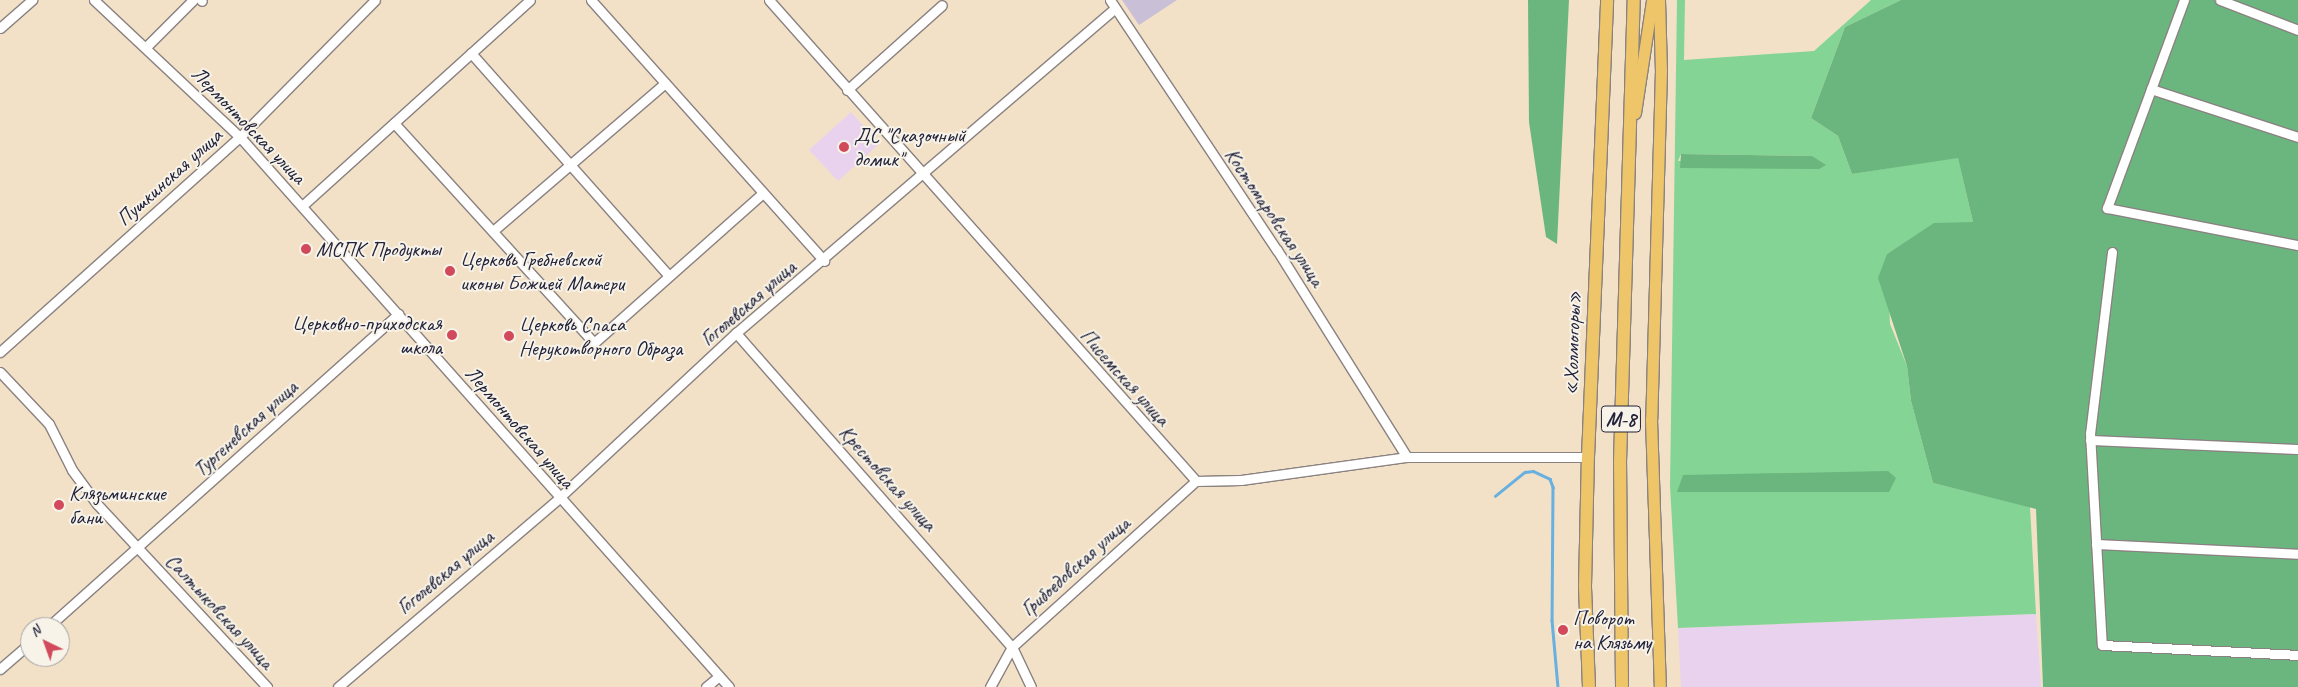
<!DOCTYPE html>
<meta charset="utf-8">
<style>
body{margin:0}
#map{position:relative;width:2298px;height:687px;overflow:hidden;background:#f3e1c7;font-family:Caveat,sans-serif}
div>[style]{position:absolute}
.built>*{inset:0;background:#e8d2ee}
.industrial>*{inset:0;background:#c9bfd7}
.green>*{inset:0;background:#84d595}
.forest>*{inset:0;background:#6bb67e}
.stream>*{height:2.5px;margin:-1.25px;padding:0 1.25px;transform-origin:1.25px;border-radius:1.25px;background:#67b0df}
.roads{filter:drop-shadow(1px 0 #8a8281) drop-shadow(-1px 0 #8a8281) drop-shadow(0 1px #8a8281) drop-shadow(0 -1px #8a8281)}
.minor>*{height:9px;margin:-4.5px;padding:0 4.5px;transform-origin:4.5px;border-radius:4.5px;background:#fff}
.major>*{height:11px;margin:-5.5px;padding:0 5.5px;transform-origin:5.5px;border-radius:5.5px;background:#eec569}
.highway>*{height:12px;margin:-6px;padding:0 6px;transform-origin:6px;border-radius:6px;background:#eec569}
.dots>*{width:14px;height:14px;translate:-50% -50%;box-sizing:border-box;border:2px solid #f7f3e8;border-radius:50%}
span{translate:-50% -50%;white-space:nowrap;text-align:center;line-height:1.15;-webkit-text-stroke:4px #f7f3e8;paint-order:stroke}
.shield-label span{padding:1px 4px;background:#f7f3e8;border:1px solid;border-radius:4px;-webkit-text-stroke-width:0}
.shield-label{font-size:20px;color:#22223b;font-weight:700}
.street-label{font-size:21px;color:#22223b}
.poi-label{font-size:21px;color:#22223b}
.left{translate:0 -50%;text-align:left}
.right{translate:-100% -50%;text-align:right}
.north{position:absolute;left:20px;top:617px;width:50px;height:50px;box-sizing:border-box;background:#f7f3e8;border:1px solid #a29fa3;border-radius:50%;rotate:318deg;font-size:14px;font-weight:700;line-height:20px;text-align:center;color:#22223b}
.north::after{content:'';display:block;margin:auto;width:18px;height:22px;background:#d1495b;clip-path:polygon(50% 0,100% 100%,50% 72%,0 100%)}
</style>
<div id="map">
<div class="built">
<div style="clip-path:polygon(851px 112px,879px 144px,838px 181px,809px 150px)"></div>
<div style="clip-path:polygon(2036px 614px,2041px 687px,1681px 687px,1678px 628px)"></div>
</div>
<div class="industrial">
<div style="clip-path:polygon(1122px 0,1177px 0,1139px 25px)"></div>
</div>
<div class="green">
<div style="clip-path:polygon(evenodd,1677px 0,1685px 0,1684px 60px,1814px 51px,1871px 0,1901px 0,1845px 27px,1811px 118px,1838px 136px,1852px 174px,1958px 157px,1973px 222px,1908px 241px,1887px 254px,1890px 324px,1907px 366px,1911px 401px,1933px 483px,2030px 507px,2036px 614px,1678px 628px,1670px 486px,1677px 0,1681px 154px,1812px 156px,1678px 161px,1681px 154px)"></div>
</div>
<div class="forest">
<div style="clip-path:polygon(1528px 0,1569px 0,1557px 244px,1546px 237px,1529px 122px)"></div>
<div style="clip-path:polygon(1901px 0,2298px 0,2298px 687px,2043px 687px,2036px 509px,1933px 483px,1911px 401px,1907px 366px,1878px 278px,1887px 254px,1934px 223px,1973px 222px,1958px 158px,1852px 174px,1838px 136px,1811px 118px,1845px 27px)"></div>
<div style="clip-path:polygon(1681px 154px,1812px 156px,1826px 165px,1819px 169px,1680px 168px)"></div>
<div style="clip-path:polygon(1888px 471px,1896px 478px,1889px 492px,1677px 492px,1683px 475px)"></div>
</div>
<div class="stream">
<div style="left:1495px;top:496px;width:38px;rotate:-39deg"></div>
<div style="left:1525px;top:472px;width:8px;rotate:-7deg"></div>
<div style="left:1533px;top:471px;width:19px;rotate:25deg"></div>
<div style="left:1550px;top:479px;width:9px;rotate:69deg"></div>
<div style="left:1553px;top:487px;width:133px;rotate:90.4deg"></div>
<div style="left:1552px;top:620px;width:67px;rotate:84.9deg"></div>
</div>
<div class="roads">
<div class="minor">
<div style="left:94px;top:0;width:200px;rotate:43.2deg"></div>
<div style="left:240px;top:137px;width:736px;rotate:48.36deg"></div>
<div style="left:201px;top:0;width:1px;rotate:45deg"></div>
<div style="left:591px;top:0;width:350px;rotate:48.2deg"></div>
<div style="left:769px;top:0;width:643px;rotate:48.4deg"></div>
<div style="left:1196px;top:481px;width:45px;rotate:-1.3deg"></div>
<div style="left:1241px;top:480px;width:168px;rotate:-7.9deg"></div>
<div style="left:1407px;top:457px;width:181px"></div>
<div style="left:1110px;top:0;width:301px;rotate:56.3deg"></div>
<div style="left:1277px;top:250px;width:244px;rotate:57.9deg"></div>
<div style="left:2184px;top:0;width:222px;rotate:110.3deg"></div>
<div style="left:2107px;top:208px;width:195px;rotate:11deg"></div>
<div style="left:2220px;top:0;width:84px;rotate:21deg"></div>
<div style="left:0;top:28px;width:43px;rotate:-41.2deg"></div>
<div style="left:147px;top:46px;width:65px;rotate:-45deg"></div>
<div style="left:471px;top:53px;width:298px;rotate:48.4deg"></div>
<div style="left:2151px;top:89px;width:155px;rotate:18.1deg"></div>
<div style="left:847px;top:90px;width:127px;rotate:-41.8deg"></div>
<div style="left:394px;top:123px;width:297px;rotate:47.7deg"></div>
<div style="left:594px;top:343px;width:226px;rotate:-41.6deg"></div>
<div style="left:302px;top:206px;width:307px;rotate:-42.1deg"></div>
<div style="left:493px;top:231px;width:227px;rotate:-40.7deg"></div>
<div style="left:2112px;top:252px;width:182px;rotate:96.9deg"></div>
<div style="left:2090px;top:433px;width:212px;rotate:86.8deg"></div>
<div style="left:2102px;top:645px;width:196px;rotate:2.9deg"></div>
<div style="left:736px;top:333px;width:418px;rotate:48.7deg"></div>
<div style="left:1012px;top:647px;width:44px;rotate:64.6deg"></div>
<div style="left:0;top:352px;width:322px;rotate:-41.9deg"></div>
<div style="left:240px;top:137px;width:192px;rotate:-45.4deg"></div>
<div style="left:0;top:372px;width:71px;rotate:46.7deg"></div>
<div style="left:49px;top:424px;width:51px;rotate:63.4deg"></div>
<div style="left:72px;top:470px;width:42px;rotate:53.7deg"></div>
<div style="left:97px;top:504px;width:250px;rotate:47.1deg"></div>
<div style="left:2090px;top:440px;width:208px;rotate:2.5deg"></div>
<div style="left:2096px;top:544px;width:202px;rotate:2.8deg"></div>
<div style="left:48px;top:627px;width:470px;rotate:-41.8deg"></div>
<div style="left:0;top:669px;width:40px;rotate:-41deg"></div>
<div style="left:338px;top:687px;width:291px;rotate:-40.5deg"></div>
<div style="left:559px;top:498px;width:242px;rotate:-43deg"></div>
<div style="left:736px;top:333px;width:499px;rotate:-40.6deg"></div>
<div style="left:706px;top:687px;width:17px;rotate:-40deg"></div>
<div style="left:990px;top:687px;width:46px;rotate:-61.2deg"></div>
<div style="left:1012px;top:647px;width:248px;rotate:-42.1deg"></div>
</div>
<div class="major">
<div style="left:1659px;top:0;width:70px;rotate:88.4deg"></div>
<div style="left:1661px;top:70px;width:349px;rotate:91.6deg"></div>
<div style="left:1651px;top:419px;width:268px;rotate:88.1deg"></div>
<div style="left:1635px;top:113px;width:114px;rotate:-81.4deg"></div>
</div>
<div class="highway">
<div style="left:1589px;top:687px;width:101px;rotate:-92.3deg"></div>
<div style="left:1585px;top:586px;width:129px;rotate:-88.7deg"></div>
<div style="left:1588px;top:457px;width:457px;rotate:-87.6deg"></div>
<div style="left:1622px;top:687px;width:225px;rotate:-90.5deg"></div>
<div style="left:1620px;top:462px;width:462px;rotate:-88.3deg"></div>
</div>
</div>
<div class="dots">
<div style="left:844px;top:147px;background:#d1495b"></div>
<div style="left:306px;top:249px;background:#d1495b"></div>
<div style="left:450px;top:271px;background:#d1495b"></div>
<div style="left:452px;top:335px;background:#d1495b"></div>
<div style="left:509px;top:336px;background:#d1495b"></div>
<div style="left:59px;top:505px;background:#d1495b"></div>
<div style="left:1563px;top:630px;background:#d1495b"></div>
</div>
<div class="shield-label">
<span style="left:1621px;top:419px">М-8</span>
</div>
<div class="street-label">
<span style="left:249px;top:125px;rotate:46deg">Лермонтовская улица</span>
<span style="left:169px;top:177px;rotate:-42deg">Пушкинская улица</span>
<span style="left:1275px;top:217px;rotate:56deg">Костомаровская улица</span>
<span style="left:748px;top:303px;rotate:-41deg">Гоголевская улица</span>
<span style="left:1572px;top:343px;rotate:-88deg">«Холмогоры»</span>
<span style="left:1125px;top:377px;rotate:48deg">Писемская улица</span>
<span style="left:520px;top:427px;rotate:49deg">Лермонтовская улица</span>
<span style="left:245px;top:428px;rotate:-42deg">Тургеневская улица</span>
<span style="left:888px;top:478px;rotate:48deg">Крестовская улица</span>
<span style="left:1075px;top:566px;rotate:-42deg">Грибоедовская улица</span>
<span style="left:445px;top:572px;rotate:-40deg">Гоголевская улица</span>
<span style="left:220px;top:611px;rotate:47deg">Салтыковская улица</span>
</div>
<div class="poi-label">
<span class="left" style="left:854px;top:147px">ДС "Сказочный<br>домик"</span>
<span class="left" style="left:316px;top:249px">МСПК Продукты</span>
<span class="left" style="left:460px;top:271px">Церковь Гребневской<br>иконы Божией Матери</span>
<span class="right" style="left:442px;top:335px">Церковно-приходская<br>школа</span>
<span class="left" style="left:519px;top:336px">Церковь Спаса<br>Нерукотворного Образа</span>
<span class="left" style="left:69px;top:505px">Клязьминские<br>бани</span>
<span class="left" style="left:1573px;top:630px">Поворот<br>на Клязьму</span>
</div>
<div class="north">N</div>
</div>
